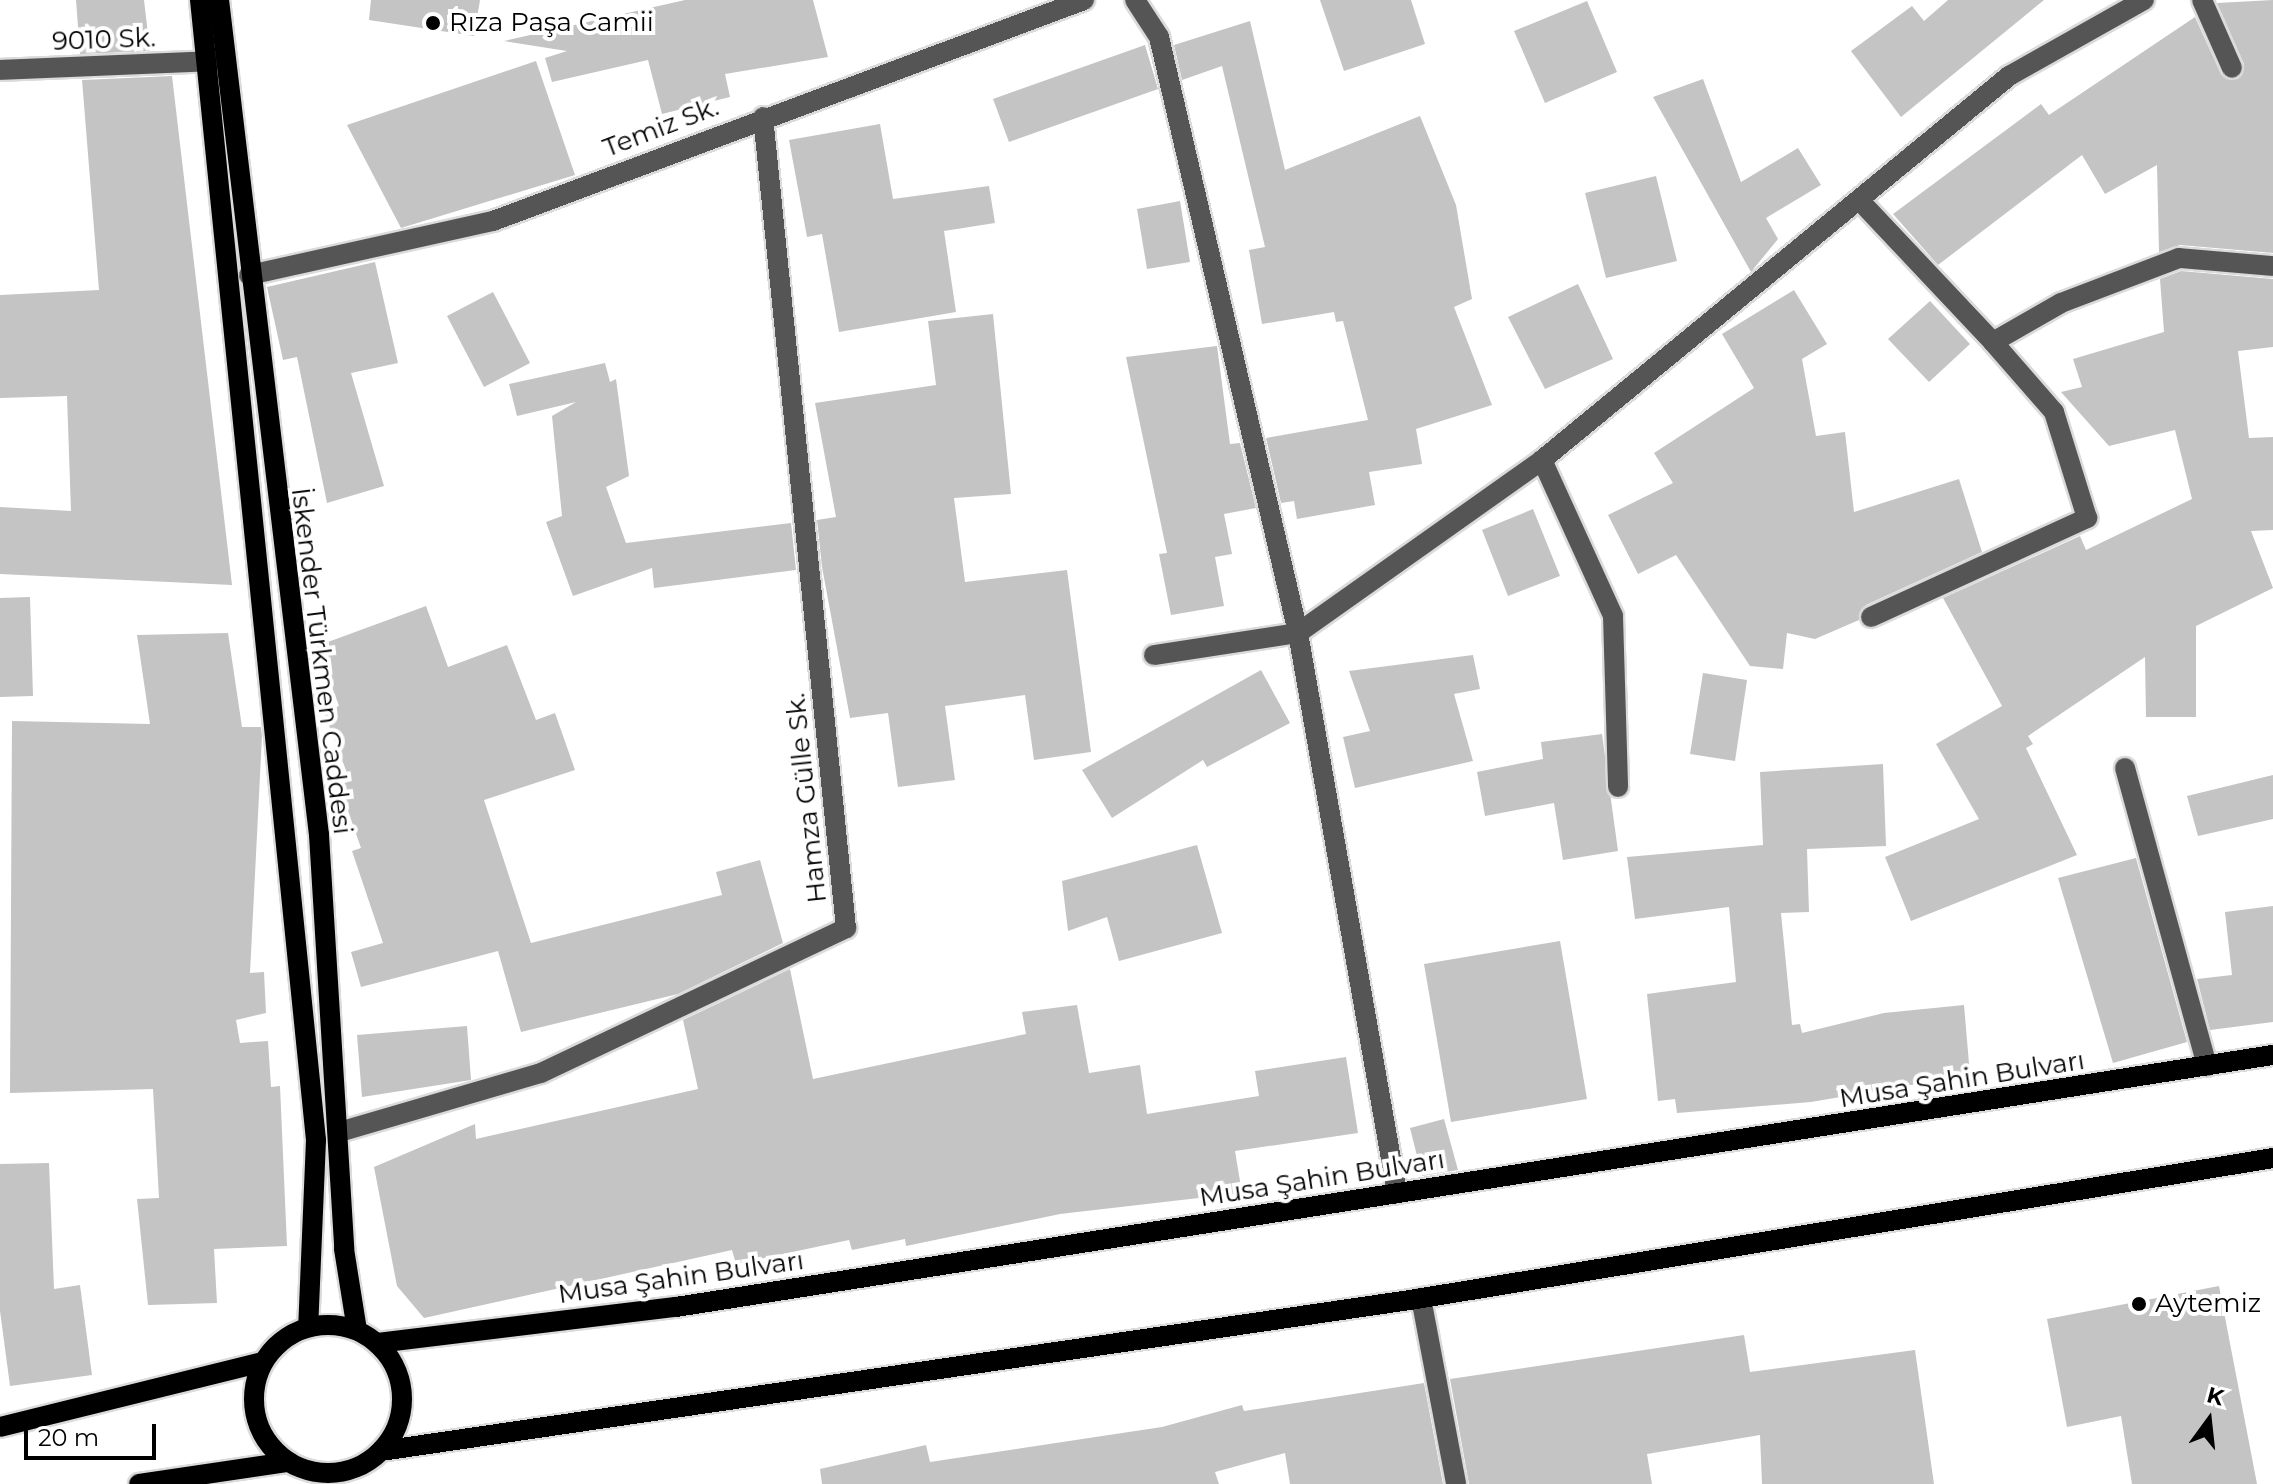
<!DOCTYPE html>
<meta charset="utf-8">
<style>
body{margin:0}
#map{position:relative;width:2273px;height:1484px;overflow:hidden;background:#fff;font-family:Montserrat,sans-serif}
div>[style]{position:absolute}
.building>*{inset:0;background:#c4c4c4}
.roads{filter:drop-shadow(2px 0 #dbdbdb) drop-shadow(-2px 0 #dbdbdb) drop-shadow(0 2px #dbdbdb) drop-shadow(0 -2px #dbdbdb)}
.minor>*{height:20px;margin:-10px;padding:0 10px;transform-origin:10px;border-radius:10px;background:#555}
.major>*{height:20px;margin:-10px;padding:0 10px;transform-origin:10px;border-radius:10px;background:#000}
.major>.ring{margin:-10px;padding:0;box-sizing:content-box;background:none;border:20px solid #000;border-radius:50%}
.dots>*{width:22px;height:22px;translate:-50% -50%;box-sizing:border-box;border:4px solid #fff;border-radius:50%}
span{translate:-50% -50%;white-space:nowrap;text-align:center;line-height:1.15;-webkit-text-stroke:8px #fff;paint-order:stroke}
.poi-label{font-size:26px;color:#000}
.left{translate:0 -50%;text-align:left}
.street-label{font-size:26px;color:#000}
.north{position:absolute;left:2169px;top:1380px;width:80px;height:80px;-webkit-text-stroke:6px #fff;paint-order:stroke;rotate:15deg;font-size:22px;font-weight:700;line-height:32px;text-align:center;color:#000}
.north::after{content:'';display:block;margin:auto;width:28px;height:36px;background:#000;clip-path:polygon(50% 0,100% 100%,50% 72%,0 100%)}
.scale{position:absolute;left:24px;top:1424px;width:132px;height:36px;box-sizing:border-box;border:4px solid #000;border-top:0;padding-left:10px;font-size:24px;line-height:28px;white-space:nowrap;color:#000;-webkit-text-stroke:6px #fff;paint-order:stroke}
</style>
<div id="map">
<div class="building">
<div style="clip-path:polygon(76px 0,144px 0,150px 51px,80px 54px)"></div>
<div style="clip-path:polygon(371px 0,480px 0,474px 36px,369px 20px)"></div>
<div style="clip-path:polygon(685px 0,813px 0,828px 57px,725px 74px,730px 97px,662px 114px,648px 60px,552px 82px,545px 58px,567px 51px,504px 41px)"></div>
<div style="clip-path:polygon(1320px 0,1411px 0,1425px 44px,1344px 71px)"></div>
<div style="clip-path:polygon(1948px 0,2044px 0,1901px 117px,1851px 51px,1912px 6px,1924px 21px)"></div>
<div style="clip-path:polygon(2273px 0,2273px 253px,2180px 245px,2159px 252px,2157px 165px,2105px 194px,2082px 155px,1938px 265px,1893px 214px,2041px 104px,2049px 115px,2195px 17px,2221px 74px,2238px 79px,2244px 64px,2217px 3px)"></div>
<div style="clip-path:polygon(1587px 1px,1617px 72px,1545px 103px,1514px 31px)"></div>
<div style="clip-path:polygon(1250px 21px,1285px 170px,1420px 116px,1456px 205px,1472px 299px,1454px 307px,1492px 405px,1416px 429px,1422px 464px,1369px 472px,1375px 505px,1297px 519px,1294px 501px,1281px 503px,1266px 438px,1368px 420px,1343px 321px,1336px 322px,1334px 312px,1262px 324px,1249px 250px,1265px 247px,1222px 66px,1182px 80px,1174px 45px)"></div>
<div style="clip-path:polygon(1145px 45px,1158px 89px,1009px 142px,993px 99px)"></div>
<div style="clip-path:polygon(536px 61px,575px 175px,401px 228px,347px 125px)"></div>
<div style="clip-path:polygon(172px 76px,232px 585px,0 574px,0 507px,71px 511px,67px 396px,0 398px,0 295px,99px 290px,82px 80px)"></div>
<div style="clip-path:polygon(1703px 79px,1741px 182px,1798px 148px,1821px 185px,1766px 218px,1778px 239px,1751px 272px,1653px 97px)"></div>
<div style="clip-path:polygon(880px 124px,893px 199px,989px 186px,995px 223px,944px 231px,956px 312px,839px 332px,822px 234px,807px 237px,789px 140px)"></div>
<div style="clip-path:polygon(1656px 176px,1677px 261px,1606px 278px,1585px 193px)"></div>
<div style="clip-path:polygon(1180px 201px,1190px 262px,1147px 269px,1137px 209px)"></div>
<div style="clip-path:polygon(375px 262px,398px 363px,351px 373px,384px 486px,327px 503px,297px 357px,283px 360px,267px 287px)"></div>
<div style="clip-path:polygon(2181px 271px,2273px 279px,2273px 347px,2238px 351px,2249px 438px,2273px 437px,2273px 530px,2251px 531px,2273px 588px,2196px 626px,2196px 717px,2146px 717px,2145px 657px,2028px 736px,2033px 744px,2026px 748px,2077px 855px,1911px 921px,1885px 857px,1979px 819px,1936px 744px,2002px 706px,1943px 598px,2080px 536px,2086px 550px,2192px 499px,2175px 430px,2109px 446px,2061px 392px,2082px 387px,2073px 359px,2164px 332px,2160px 279px)"></div>
<div style="clip-path:polygon(1578px 284px,1613px 359px,1545px 389px,1508px 317px)"></div>
<div style="clip-path:polygon(1794px 290px,1827px 344px,1802px 359px,1816px 436px,1845px 432px,1854px 512px,1959px 479px,1982px 552px,1866px 605px,1859px 620px,1815px 639px,1787px 633px,1783px 669px,1750px 666px,1676px 555px,1638px 574px,1608px 515px,1673px 483px,1654px 453px,1754px 388px,1722px 334px)"></div>
<div style="clip-path:polygon(493px 292px,530px 363px,484px 387px,447px 316px)"></div>
<div style="clip-path:polygon(1930px 301px,1970px 344px,1929px 382px,1888px 339px)"></div>
<div style="clip-path:polygon(993px 314px,1011px 494px,954px 498px,965px 582px,1067px 570px,1091px 752px,1034px 760px,1025px 695px,945px 706px,955px 780px,898px 787px,888px 713px,850px 718px,822px 567px,817px 520px,836px 517px,815px 403px,936px 385px,928px 321px)"></div>
<div style="clip-path:polygon(1217px 346px,1230px 444px,1240px 443px,1256px 508px,1224px 514px,1232px 554px,1215px 557px,1224px 606px,1171px 615px,1159px 554px,1167px 553px,1126px 357px)"></div>
<div style="clip-path:polygon(605px 363px,610px 382px,616px 379px,629px 476px,606px 487px,626px 543px,791px 523px,796px 570px,654px 588px,652px 568px,573px 596px,546px 522px,562px 516px,552px 416px,576px 402px,517px 416px,509px 384px)"></div>
<div style="clip-path:polygon(1533px 509px,1560px 576px,1508px 596px,1482px 530px)"></div>
<div style="clip-path:polygon(30px 597px,33px 696px,0 697px,0 598px)"></div>
<div style="clip-path:polygon(426px 606px,448px 667px,507px 645px,536px 720px,555px 713px,575px 770px,484px 800px,531px 943px,722px 895px,716px 872px,760px 860px,783px 943px,678px 994px,521px 1032px,498px 951px,361px 987px,351px 952px,383px 943px,352px 851px,361px 848px,339px 785px,350px 781px,324px 712px,339px 706px,317px 646px)"></div>
<div style="clip-path:polygon(228px 633px,242px 727px,261px 727px,262px 736px,250px 973px,264px 972px,266px 1013px,236px 1020px,240px 1043px,268px 1041px,271px 1087px,280px 1086px,287px 1246px,214px 1249px,217px 1303px,148px 1305px,137px 1199px,159px 1198px,153px 1089px,10px 1093px,12px 721px,150px 724px,137px 635px)"></div>
<div style="clip-path:polygon(1473px 655px,1480px 689px,1454px 694px,1473px 761px,1355px 788px,1343px 737px,1370px 731px,1349px 671px)"></div>
<div style="clip-path:polygon(1261px 670px,1290px 723px,1207px 767px,1203px 760px,1112px 818px,1082px 770px)"></div>
<div style="clip-path:polygon(1703px 673px,1747px 680px,1735px 761px,1690px 754px)"></div>
<div style="clip-path:polygon(1602px 734px,1618px 851px,1563px 860px,1554px 803px,1485px 816px,1477px 772px,1543px 759px,1541px 742px)"></div>
<div style="clip-path:polygon(1883px 764px,1886px 846px,1807px 849px,1809px 912px,1781px 913px,1792px 1025px,1800px 1024px,1802px 1033px,1884px 1013px,1964px 1005px,1970px 1075px,1811px 1102px,1677px 1113px,1675px 1099px,1658px 1101px,1647px 994px,1736px 982px,1729px 907px,1635px 919px,1627px 857px,1763px 845px,1760px 772px)"></div>
<div style="clip-path:polygon(2273px 775px,2273px 819px,2198px 836px,2187px 796px)"></div>
<div style="clip-path:polygon(1197px 845px,1222px 933px,1119px 961px,1107px 917px,1068px 931px,1062px 881px)"></div>
<div style="clip-path:polygon(2136px 858px,2187px 1042px,2113px 1063px,2058px 878px)"></div>
<div style="clip-path:polygon(2273px 906px,2273px 1022px,2210px 1030px,2197px 979px,2232px 975px,2225px 912px)"></div>
<div style="clip-path:polygon(1560px 941px,1587px 1099px,1451px 1122px,1424px 964px)"></div>
<div style="clip-path:polygon(790px 969px,813px 1079px,1026px 1034px,1022px 1012px,1077px 1005px,1089px 1073px,1140px 1065px,1147px 1114px,1259px 1096px,1255px 1071px,1346px 1057px,1358px 1133px,1235px 1151px,1242px 1193px,1060px 1214px,906px 1246px,905px 1239px,852px 1250px,849px 1240px,736px 1264px,732px 1250px,424px 1318px,397px 1286px,374px 1167px,475px 1124px,476px 1139px,698px 1089px,683px 1020px)"></div>
<div style="clip-path:polygon(467px 1026px,471px 1080px,362px 1097px,357px 1035px)"></div>
<div style="clip-path:polygon(1444px 1119px,1458px 1170px,1422px 1176px,1410px 1128px)"></div>
<div style="clip-path:polygon(49px 1163px,54px 1289px,80px 1285px,92px 1375px,10px 1386px,0 1311px,0 1164px)"></div>
<div style="clip-path:polygon(2219px 1286px,2257px 1484px,2132px 1484px,2121px 1416px,2067px 1427px,2047px 1319px)"></div>
<div style="clip-path:polygon(1744px 1335px,1750px 1372px,1915px 1350px,1934px 1484px,1762px 1484px,1760px 1435px,1647px 1454px,1652px 1484px,1469px 1484px,1450px 1379px)"></div>
<div style="clip-path:polygon(1424px 1383px,1443px 1484px,1290px 1484px,1285px 1453px,1215px 1472px,1219px 1484px,822px 1484px,820px 1469px,926px 1445px,930px 1462px,1162px 1427px,1242px 1405px,1244px 1411px)"></div>
</div>
<div class="roads">
<div class="minor">
<div style="left:1135px;top:0;width:44px;rotate:57deg"></div>
<div style="left:1159px;top:37px;width:612px;rotate:76.87deg"></div>
<div style="left:1298px;top:633px;width:569px;rotate:79.97deg"></div>
<div style="left:2202px;top:0;width:74px;rotate:66.2deg"></div>
<div style="left:0;top:70px;width:211px;rotate:-2.4deg"></div>
<div style="left:1862px;top:203px;width:191px;rotate:46.7deg"></div>
<div style="left:1993px;top:342px;width:78px;rotate:-29.8deg"></div>
<div style="left:2061px;top:303px;width:126px;rotate:-20.9deg"></div>
<div style="left:2179px;top:258px;width:94px;rotate:4.9deg"></div>
<div style="left:249px;top:275px;width:250px;rotate:-12.5deg"></div>
<div style="left:493px;top:221px;width:631px;rotate:-20.5deg"></div>
<div style="left:1542px;top:460px;width:171px;rotate:65.5deg"></div>
<div style="left:1613px;top:616px;width:171px;rotate:88.3deg"></div>
<div style="left:1871px;top:617px;width:238px;rotate:-24.6deg"></div>
<div style="left:2087px;top:518px;width:111px;rotate:-107.3deg"></div>
<div style="left:2054px;top:412px;width:93px;rotate:-131.1deg"></div>
<div style="left:1154px;top:655px;width:146px;rotate:-8.7deg"></div>
<div style="left:1298px;top:633px;width:299px;rotate:-35.3deg"></div>
<div style="left:1542px;top:460px;width:605px;rotate:-39.43deg"></div>
<div style="left:2009px;top:76px;width:155px;rotate:-29.4deg"></div>
<div style="left:2125px;top:768px;width:309px;rotate:74.6deg"></div>
<div style="left:339px;top:1132px;width:210px;rotate:-16.3deg"></div>
<div style="left:541px;top:1073px;width:338px;rotate:-25.4deg"></div>
<div style="left:846px;top:928px;width:815px;rotate:-95.84deg"></div>
<div style="left:1421px;top:1298px;width:189px;rotate:79.3deg"></div>
</div>
<div class="major">
<div style="left:200px;top:0;width:1146px;rotate:84.19deg"></div>
<div style="left:316px;top:1140px;width:187px;rotate:92.4deg"></div>
<div style="left:219px;top:0;width:841px;rotate:83.17deg"></div>
<div style="left:319px;top:835px;width:415px;rotate:86.5deg"></div>
<div style="left:344px;top:1249px;width:82px;rotate:80.9deg"></div>
<div class="ring" style="left:254px;top:1325px;width:128px;height:128px"></div>
<div style="left:377px;top:1343px;width:301px;rotate:-6.9deg"></div>
<div style="left:676px;top:1307px;width:1617px;rotate:-8.97deg"></div>
<div style="left:0;top:1427px;width:271px;rotate:-13.9deg"></div>
<div style="left:381px;top:1451px;width:1046px;rotate:-8.35deg"></div>
<div style="left:1416px;top:1299px;width:869px;rotate:-9.34deg"></div>
<div style="left:139px;top:1484px;width:151px;rotate:-8.4deg"></div>
</div>
</div>
<div class="dots">
<div style="left:433px;top:23px;background:#000"></div>
<div style="left:2139px;top:1304px;background:#000"></div>
</div>
<div class="poi-label">
<span class="left" style="left:449px;top:23px">Rıza Paşa Camii</span>
<span class="left" style="left:2155px;top:1304px">Aytemiz</span>
</div>
<div class="street-label">
<span style="left:104px;top:40px;rotate:-2deg">9010 Sk.</span>
<span style="left:661px;top:128px;rotate:-21deg">Temiz Sk.</span>
<span style="left:321px;top:661px;rotate:83deg">İskender Türkmen Caddesi</span>
<span style="left:807px;top:798px;rotate:-96deg">Hamza Gülle Sk.</span>
<span style="left:1962px;top:1080px;rotate:-9deg">Musa Şahin Bulvarı</span>
<span style="left:1322px;top:1179px;rotate:-9deg">Musa Şahin Bulvarı</span>
<span style="left:681px;top:1278px;rotate:-8deg">Musa Şahin Bulvarı</span>
</div>
<div class="north">K</div>
<div class="scale">20 m</div>
</div>
